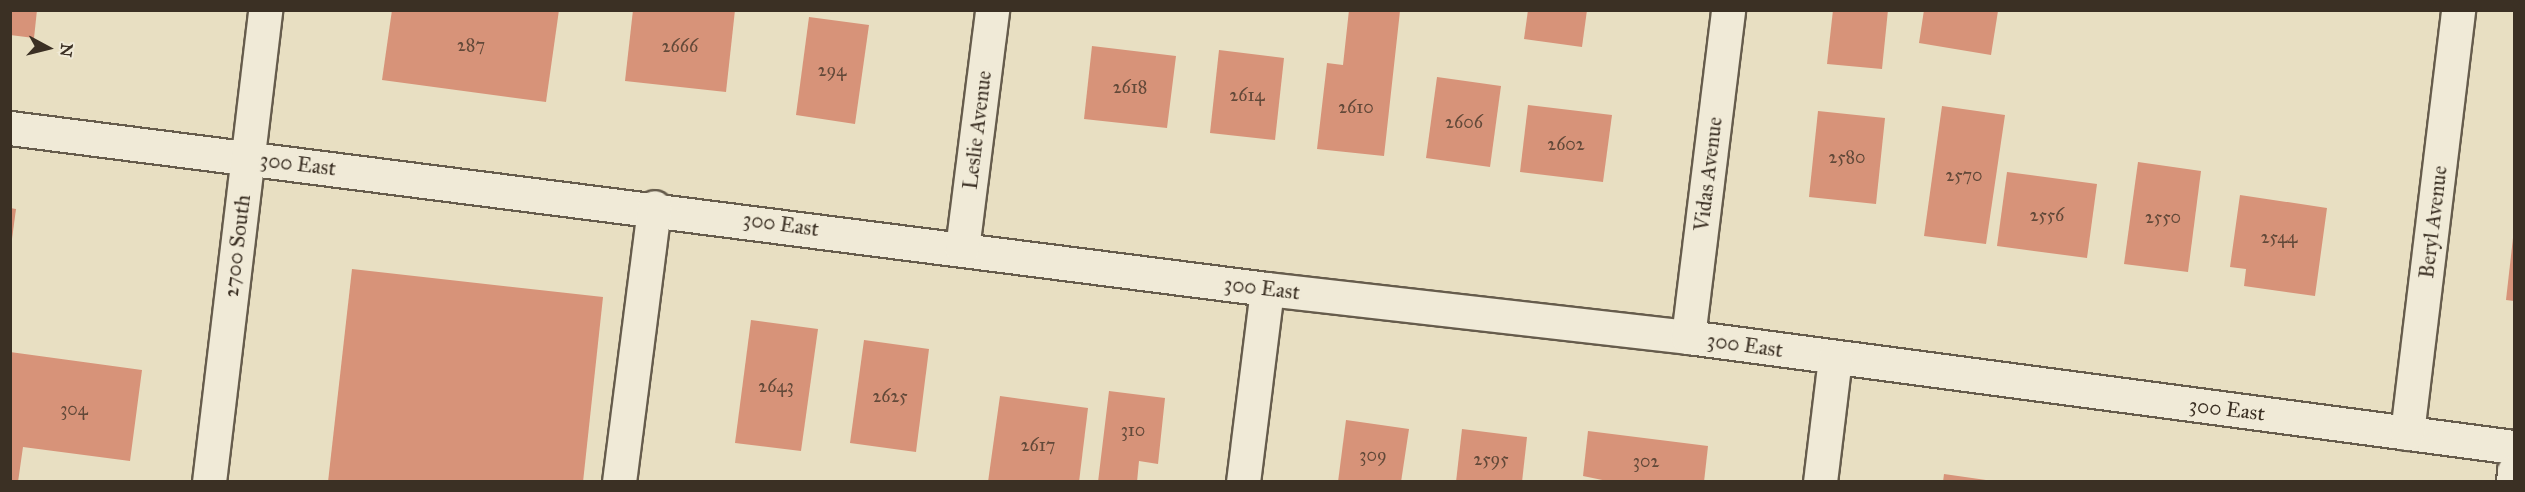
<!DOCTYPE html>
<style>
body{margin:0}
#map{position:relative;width:2525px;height:492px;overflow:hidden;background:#e8dfc2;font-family:"IM FELL Great Primer",serif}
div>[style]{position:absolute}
.building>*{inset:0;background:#d79379}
.roads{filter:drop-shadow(2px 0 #665c4c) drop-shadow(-2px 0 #665c4c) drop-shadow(0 2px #665c4c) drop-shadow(0 -2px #665c4c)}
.minor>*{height:33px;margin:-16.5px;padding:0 16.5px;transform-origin:16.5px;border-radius:16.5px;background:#f0ead7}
span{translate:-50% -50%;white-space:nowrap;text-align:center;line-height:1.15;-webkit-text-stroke:4.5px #f0ead7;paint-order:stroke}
.number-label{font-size:18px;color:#624939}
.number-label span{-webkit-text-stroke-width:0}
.street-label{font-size:21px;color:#3b3024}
.frame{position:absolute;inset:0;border:12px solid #3b3024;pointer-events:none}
.north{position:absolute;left:18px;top:18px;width:60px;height:60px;-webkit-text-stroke:4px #f0ead7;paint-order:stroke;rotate:97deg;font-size:16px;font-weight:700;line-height:24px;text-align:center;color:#3b3024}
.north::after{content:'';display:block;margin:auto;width:21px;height:27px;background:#3b3024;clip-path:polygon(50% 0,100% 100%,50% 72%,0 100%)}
</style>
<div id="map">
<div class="building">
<div style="clip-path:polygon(10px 10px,37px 10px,34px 38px,10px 35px)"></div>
<div style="clip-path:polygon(392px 10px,559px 10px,546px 102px,382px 80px)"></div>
<div style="clip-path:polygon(633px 10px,735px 10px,726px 92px,625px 81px)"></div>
<div style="clip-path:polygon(1349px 10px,1400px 11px,1384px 156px,1317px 149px,1327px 63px,1343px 65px)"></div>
<div style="clip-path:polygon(1528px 10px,1587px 10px,1582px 47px,1524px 39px)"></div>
<div style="clip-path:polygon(1833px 10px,1888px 10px,1882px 69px,1827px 64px)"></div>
<div style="clip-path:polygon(1924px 10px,1998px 11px,1991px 55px,1919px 43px)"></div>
<div style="clip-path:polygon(809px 17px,869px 25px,855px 124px,796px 115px)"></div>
<div style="clip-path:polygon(1092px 46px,1176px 56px,1167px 128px,1084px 119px)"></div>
<div style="clip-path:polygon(1219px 50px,1284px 58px,1275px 140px,1210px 133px)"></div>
<div style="clip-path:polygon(1437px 77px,1501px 86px,1490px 167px,1426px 158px)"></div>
<div style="clip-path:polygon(1528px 105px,1612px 115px,1603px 182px,1520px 172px)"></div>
<div style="clip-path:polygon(1942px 106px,2005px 115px,1986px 244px,1924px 236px)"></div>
<div style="clip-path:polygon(1818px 111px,1885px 118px,1876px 204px,1809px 197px)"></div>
<div style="clip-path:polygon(2138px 162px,2201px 171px,2188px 272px,2124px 264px)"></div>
<div style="clip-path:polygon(2007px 172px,2097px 184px,2087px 258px,1997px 246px)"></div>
<div style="clip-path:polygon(2240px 195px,2327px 208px,2315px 296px,2244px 286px,2246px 269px,2230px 267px)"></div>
<div style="clip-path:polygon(10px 208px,16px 209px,12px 239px,10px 239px)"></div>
<div style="clip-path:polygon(2513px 238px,2514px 238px,2514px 301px,2506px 300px)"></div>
<div style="clip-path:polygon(352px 269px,603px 297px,583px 482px,328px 482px)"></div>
<div style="clip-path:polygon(751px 320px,818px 329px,801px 451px,735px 443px)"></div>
<div style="clip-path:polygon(864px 340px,929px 349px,916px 452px,850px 443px)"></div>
<div style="clip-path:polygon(10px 352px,142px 370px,130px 461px,23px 447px,18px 482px,10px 482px)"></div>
<div style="clip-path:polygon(1109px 391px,1165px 398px,1158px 464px,1139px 461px,1137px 482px,1098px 482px)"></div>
<div style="clip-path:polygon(1000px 396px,1088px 408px,1079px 482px,988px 482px)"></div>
<div style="clip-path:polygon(1346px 420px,1409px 429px,1401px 482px,1338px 482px)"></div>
<div style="clip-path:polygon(1462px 429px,1527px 437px,1522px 482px,1456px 482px)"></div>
<div style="clip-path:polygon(1588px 431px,1708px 446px,1704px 482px,1612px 482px,1583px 476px)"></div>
<div style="clip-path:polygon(1944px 474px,1986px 480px,1986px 482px,1943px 482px)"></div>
</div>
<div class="roads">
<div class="minor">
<div style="left:10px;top:128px;width:1267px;rotate:7.3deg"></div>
<div style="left:1267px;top:289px;width:424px;rotate:6.5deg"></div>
<div style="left:1688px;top:337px;width:833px;rotate:7.59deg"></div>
<div style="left:962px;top:249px;width:241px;rotate:-82.8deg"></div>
<div style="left:1688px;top:337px;width:329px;rotate:-83deg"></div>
<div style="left:2407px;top:433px;width:426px;rotate:-83.1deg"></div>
<div style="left:209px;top:482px;width:475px;rotate:-83.2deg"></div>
<div style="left:619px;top:482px;width:277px;rotate:-82.7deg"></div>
<div style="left:1243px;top:482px;width:194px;rotate:-82.9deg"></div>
<div style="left:1820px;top:482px;width:125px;rotate:-83.1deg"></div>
<div style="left:2513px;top:482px;width:11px;rotate:-85deg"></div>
</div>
</div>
<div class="number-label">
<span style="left:471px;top:45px">287</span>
<span style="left:680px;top:46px">2666</span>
<span style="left:832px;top:70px">294</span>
<span style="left:1130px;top:87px">2618</span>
<span style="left:1247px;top:95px">2614</span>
<span style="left:1356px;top:107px">2610</span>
<span style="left:1464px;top:122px">2606</span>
<span style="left:1566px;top:144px">2602</span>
<span style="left:1847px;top:157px">2580</span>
<span style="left:1964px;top:175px">2570</span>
<span style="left:2047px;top:215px">2556</span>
<span style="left:2163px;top:217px">2550</span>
<span style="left:2279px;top:237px">2544</span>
<span style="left:776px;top:386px">2643</span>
<span style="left:890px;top:396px">2625</span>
<span style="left:74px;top:409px">304</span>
<span style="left:1133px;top:430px">310</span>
<span style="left:1038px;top:445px">2617</span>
<span style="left:1373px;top:455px">309</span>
<span style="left:1491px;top:459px">2595</span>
<span style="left:1646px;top:461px">302</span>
</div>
<div class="street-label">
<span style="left:977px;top:130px;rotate:-83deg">Leslie Avenue</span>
<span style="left:298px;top:164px;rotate:7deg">300 East</span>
<span style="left:1708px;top:174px;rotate:-83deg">Vidas Avenue</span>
<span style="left:2433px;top:222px;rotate:-83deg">Beryl Avenue</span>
<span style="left:781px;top:224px;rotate:8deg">300 East</span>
<span style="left:237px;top:246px;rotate:-83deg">2700 South</span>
<span style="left:1262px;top:288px;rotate:7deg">300 East</span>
<span style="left:1745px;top:345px;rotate:8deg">300 East</span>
<span style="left:2227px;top:409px;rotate:7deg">300 East</span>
</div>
<div class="frame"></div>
<div class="north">N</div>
</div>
